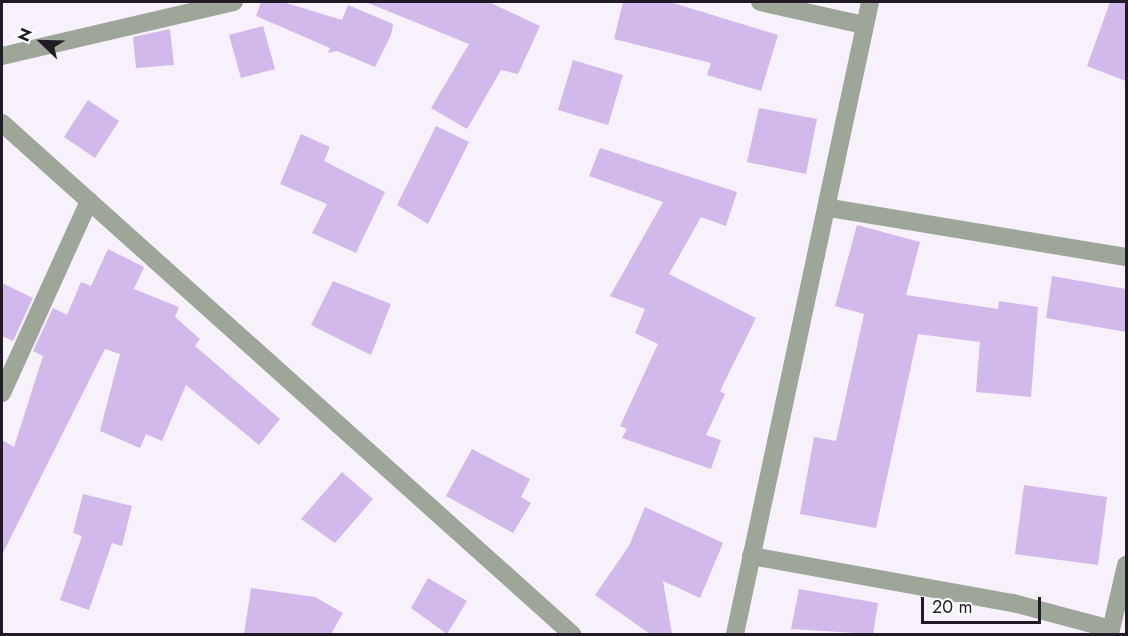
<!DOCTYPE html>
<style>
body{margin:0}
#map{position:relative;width:1128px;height:636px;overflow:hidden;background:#f7f1fc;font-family:Jost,sans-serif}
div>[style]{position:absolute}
.building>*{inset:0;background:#d1b9eb}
.minor>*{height:18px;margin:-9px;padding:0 9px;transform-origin:9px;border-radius:9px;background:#9ea69a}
span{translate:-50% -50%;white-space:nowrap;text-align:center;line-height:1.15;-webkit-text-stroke:5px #fff;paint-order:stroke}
.frame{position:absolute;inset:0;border:3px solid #211b25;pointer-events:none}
.north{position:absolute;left:12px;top:12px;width:60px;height:60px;-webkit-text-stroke:4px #fff;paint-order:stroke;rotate:293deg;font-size:16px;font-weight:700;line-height:24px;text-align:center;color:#211b25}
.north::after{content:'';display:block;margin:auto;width:21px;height:27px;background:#211b25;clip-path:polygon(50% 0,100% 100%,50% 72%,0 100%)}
.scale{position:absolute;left:921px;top:597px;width:120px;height:27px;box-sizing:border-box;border:3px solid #211b25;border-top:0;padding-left:8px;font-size:18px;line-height:21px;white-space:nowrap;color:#211b25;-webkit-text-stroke:4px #fff;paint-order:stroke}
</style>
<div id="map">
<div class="building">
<div style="clip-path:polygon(261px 2px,283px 2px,342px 20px,348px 5px,393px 24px,391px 35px,375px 67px,337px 51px,328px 53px,330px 48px,256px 16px)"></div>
<div style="clip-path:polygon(623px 2px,670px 2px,778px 35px,761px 91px,707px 75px,711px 63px,614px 39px)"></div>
<div style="clip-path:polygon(1110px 2px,1126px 2px,1126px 81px,1087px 66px)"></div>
<div style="clip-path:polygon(368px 3px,489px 2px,540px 26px,518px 74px,501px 70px,467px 129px,431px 108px,469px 44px)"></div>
<div style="clip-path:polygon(263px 26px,275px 69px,241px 78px,229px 35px)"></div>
<div style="clip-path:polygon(170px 29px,174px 65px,136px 68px,133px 37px)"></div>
<div style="clip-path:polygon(573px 60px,623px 75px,608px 125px,558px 110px)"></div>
<div style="clip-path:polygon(88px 100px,119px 121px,95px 158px,64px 137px)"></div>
<div style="clip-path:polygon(759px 108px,817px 119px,806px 174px,747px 162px)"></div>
<div style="clip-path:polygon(436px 126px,469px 142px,428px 224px,397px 205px)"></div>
<div style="clip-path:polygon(301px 134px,330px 147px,324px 161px,385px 192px,356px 253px,312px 233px,327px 204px,280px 184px)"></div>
<div style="clip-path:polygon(600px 148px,737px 192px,726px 226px,701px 217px,669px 274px,756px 318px,720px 391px,725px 394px,706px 435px,721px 440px,711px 469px,622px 438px,627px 429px,620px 426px,658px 344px,635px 333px,645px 309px,610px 296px,663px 202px,589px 176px)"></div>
<div style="clip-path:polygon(857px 225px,920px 242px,906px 295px,998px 309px,999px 301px,1038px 307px,1031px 397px,976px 392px,980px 342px,918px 334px,876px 528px,800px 514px,814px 437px,836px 441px,864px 314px,835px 306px)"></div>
<div style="clip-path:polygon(108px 249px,144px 267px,134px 289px,179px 307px,175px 317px,200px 339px,195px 346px,280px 419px,259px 445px,186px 385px,162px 441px,146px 434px,140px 448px,100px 431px,120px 354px,105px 349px,2px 555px,2px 440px,14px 447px,43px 356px,33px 351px,53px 308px,67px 315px,81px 282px,91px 286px)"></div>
<div style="clip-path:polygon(1052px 276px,1126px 289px,1126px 332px,1046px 318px)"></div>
<div style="clip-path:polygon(333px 281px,391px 304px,371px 355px,311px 325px)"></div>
<div style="clip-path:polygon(2px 283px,33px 298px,13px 341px,2px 336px)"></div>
<div style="clip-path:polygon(472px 449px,530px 479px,521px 497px,531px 503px,513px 533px,446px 496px)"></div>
<div style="clip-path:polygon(342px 472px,373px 499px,335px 543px,301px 519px)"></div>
<div style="clip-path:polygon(1024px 485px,1107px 497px,1098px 565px,1015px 554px)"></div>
<div style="clip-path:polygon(83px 494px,132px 506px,122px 546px,112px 543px,89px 610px,60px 600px,82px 536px,73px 533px)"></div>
<div style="clip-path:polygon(645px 507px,723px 543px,700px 598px,663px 581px,672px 634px,650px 634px,595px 595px,629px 546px)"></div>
<div style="clip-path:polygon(428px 578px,467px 601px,447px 634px,411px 608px)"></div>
<div style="clip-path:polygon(251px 588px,315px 597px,343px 613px,331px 634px,244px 634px)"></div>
<div style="clip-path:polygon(799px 589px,878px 603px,873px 634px,791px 629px)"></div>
</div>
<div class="minor">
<div style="left:760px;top:2px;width:107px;rotate:12.5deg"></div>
<div style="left:2px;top:56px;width:238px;rotate:-13.1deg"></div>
<div style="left:2px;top:123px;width:766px;rotate:41.88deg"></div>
<div style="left:830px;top:208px;width:300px;rotate:9.4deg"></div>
<div style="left:2px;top:393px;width:211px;rotate:-65.6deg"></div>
<div style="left:751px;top:556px;width:266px;rotate:10.2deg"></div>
<div style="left:1013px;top:603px;width:101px;rotate:14.9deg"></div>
<div style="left:735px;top:634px;width:646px;rotate:-77.94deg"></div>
<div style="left:1110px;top:634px;width:71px;rotate:-76.9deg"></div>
</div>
<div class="frame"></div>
<div class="north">N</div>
<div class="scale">20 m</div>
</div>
